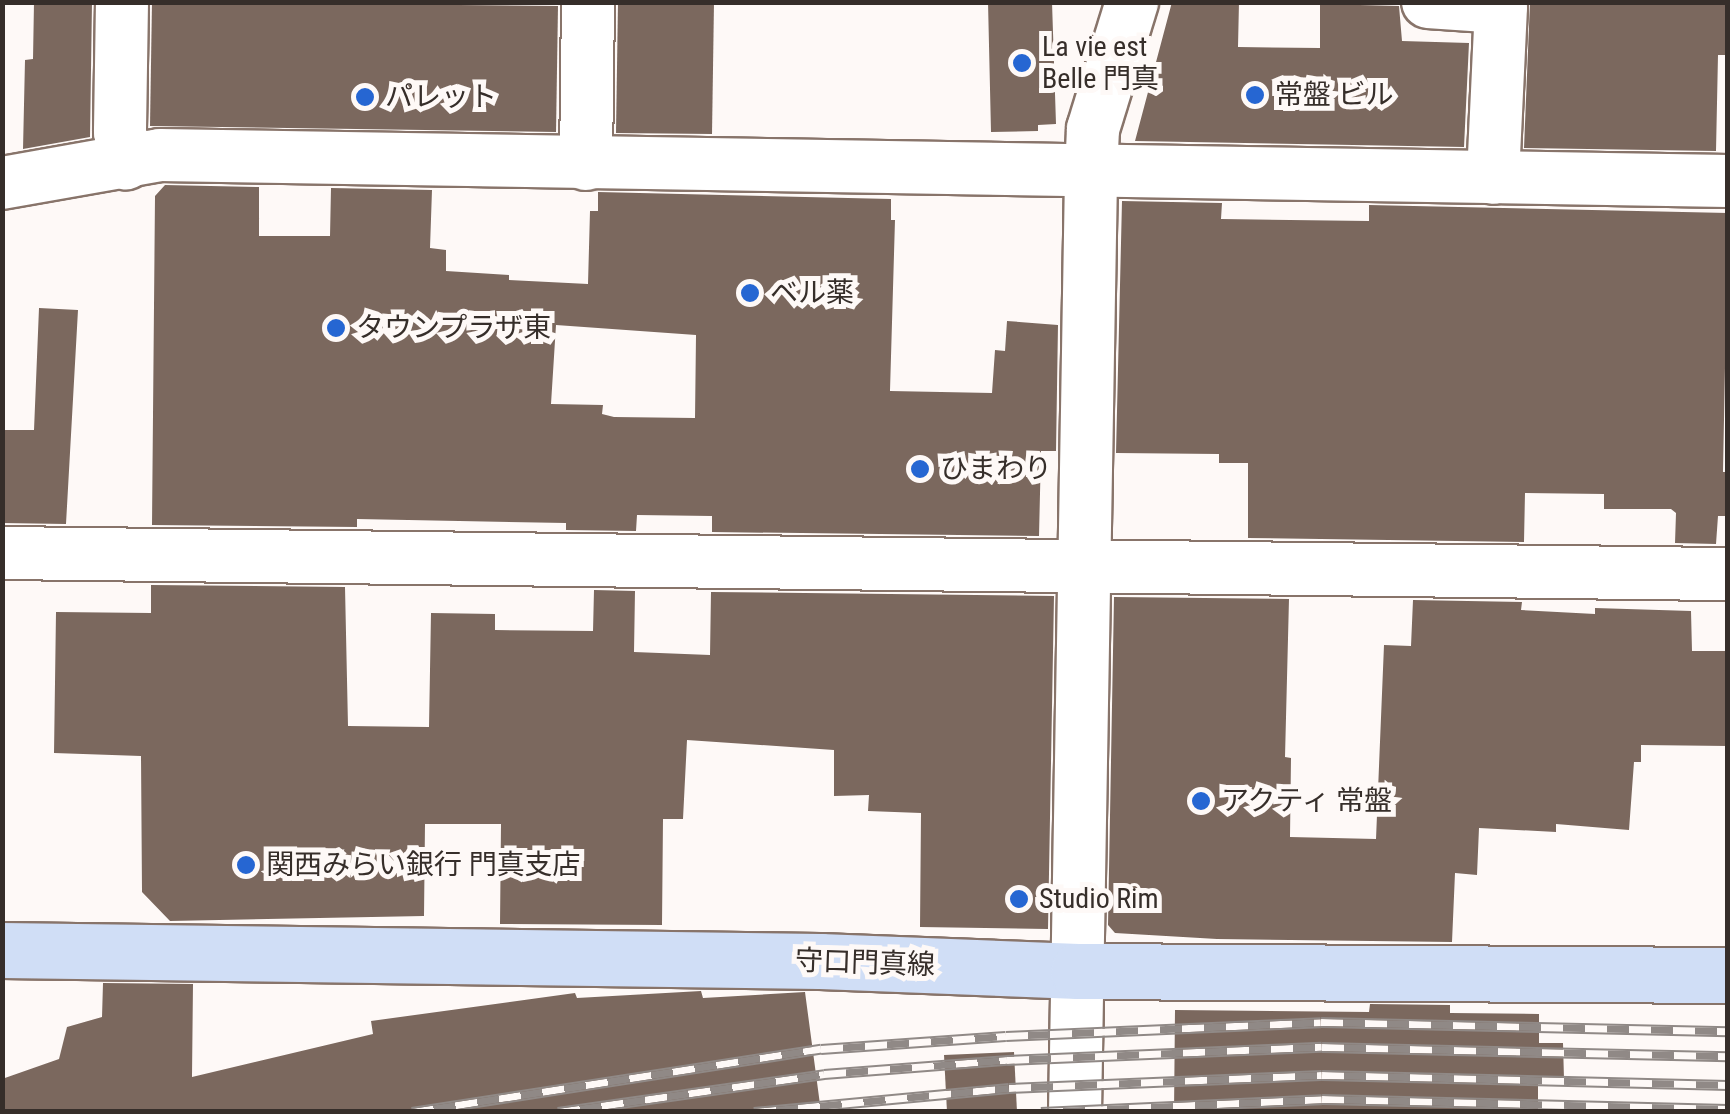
<!DOCTYPE html>
<meta charset="utf-8">
<style>
body{margin:0}
#map{position:relative;width:1730px;height:1114px;overflow:hidden;background:#fef9f7;font-family:"Roboto Condensed","Noto Sans JP",sans-serif}
div>[style]{position:absolute}
.building>*{inset:0;background:#7b685e}
.roads{filter:drop-shadow(2px 0 #88746a) drop-shadow(-2px 0 #88746a) drop-shadow(0 2px #88746a) drop-shadow(0 -2px #88746a)}
.minor>*{height:52px;margin:-26px;padding:0 26px;transform-origin:26px;border-radius:26px;background:#fff}
.major>*{height:55px;margin:-27.5px;padding:0 27.5px;transform-origin:27.5px;border-radius:27.5px;background:#d0def6}
.rail>*{height:11px;margin-top:-5.5px;transform-origin:0;background:repeating-linear-gradient(90deg,#fef9f7 0 22px,#908986 0 44px);box-sizing:border-box;border-block:2px solid #908986}
.dots>*{width:28px;height:28px;translate:-50% -50%;box-sizing:border-box;border:5px solid #fef9f7;border-radius:50%}
span{translate:-50% -50%;white-space:nowrap;text-align:center;line-height:1.15;-webkit-text-stroke:10px #fef9f7;paint-order:stroke}
.poi-label{font-size:28px;color:#362e2a}
.left{translate:0 -50%;text-align:left}
.street-label{font-size:28px;color:#362e2a}
.frame{position:absolute;inset:0;border:5px solid #362e2a;pointer-events:none}
</style>
<div id="map">
<div class="building">
<div style="clip-path:polygon(34px 2px,92px 2px,90px 137px,23px 149px,25px 60px,33px 59px)"></div>
<div style="clip-path:polygon(152px 2px,558px 6px,556px 132px,150px 126px)"></div>
<div style="clip-path:polygon(618px 2px,714px 2px,712px 134px,616px 133px)"></div>
<div style="clip-path:polygon(988px 2px,1052px 2px,1056px 124px,1038px 125px,1038px 131px,991px 132px)"></div>
<div style="clip-path:polygon(1172px 2px,1239px 2px,1238px 47px,1320px 48px,1320px 4px,1399px 6px,1402px 41px,1469px 43px,1464px 147px,1135px 141px)"></div>
<div style="clip-path:polygon(1530px 2px,1728px 2px,1728px 55px,1718px 55px,1716px 151px,1524px 148px)"></div>
<div style="clip-path:polygon(evenodd,165px 185px,259px 187px,259px 236px,330px 236px,331px 188px,432px 190px,430px 248px,446px 250px,446px 271px,509px 275px,509px 280px,588px 284px,590px 211px,598px 211px,598px 192px,891px 199px,891px 220px,895px 220px,890px 391px,992px 393px,995px 350px,1005px 351px,1007px 321px,1058px 325px,1056px 451px,1041px 451px,1039px 536px,712px 532px,712px 516px,637px 515px,636px 531px,566px 530px,566px 523px,357px 519px,357px 527px,152px 525px,155px 196px,165px 185px,556px 325px,696px 335px,695px 418px,614px 417px,602px 414px,603px 405px,551px 404px,556px 325px)"></div>
<div style="clip-path:polygon(1122px 201px,1222px 203px,1221px 219px,1369px 221px,1369px 205px,1728px 213px,1723px 472px,1728px 472px,1728px 516px,1718px 516px,1716px 544px,1675px 543px,1676px 513px,1671px 509px,1604px 509px,1604px 494px,1525px 493px,1524px 542px,1248px 538px,1248px 463px,1219px 463px,1219px 454px,1116px 453px)"></div>
<div style="clip-path:polygon(39px 308px,78px 310px,66px 524px,2px 523px,2px 430px,34px 430px)"></div>
<div style="clip-path:polygon(151px 585px,345px 587px,348px 726px,429px 727px,431px 613px,495px 614px,495px 630px,593px 631px,594px 590px,635px 591px,634px 652px,710px 655px,711px 592px,1054px 596px,1048px 929px,920px 927px,921px 813px,868px 811px,869px 795px,834px 796px,834px 750px,687px 740px,683px 819px,663px 819px,662px 925px,500px 924px,501px 824px,425px 824px,424px 916px,170px 921px,142px 892px,141px 756px,54px 753px,56px 612px,151px 613px)"></div>
<div style="clip-path:polygon(1114px 597px,1289px 599px,1285px 757px,1291px 758px,1290px 837px,1376px 839px,1384px 645px,1411px 646px,1413px 600px,1522px 602px,1521px 610px,1595px 614px,1595px 608px,1691px 611px,1692px 651px,1728px 651px,1728px 746px,1641px 745px,1641px 762px,1634px 762px,1629px 830px,1556px 824px,1556px 832px,1479px 828px,1477px 875px,1455px 873px,1452px 942px,1217px 939px,1115px 933px,1108px 925px)"></div>
<div style="clip-path:polygon(103px 983px,193px 984px,192px 1077px,373px 1034px,371px 1021px,575px 993px,577px 998px,701px 991px,703px 998px,805px 992px,821px 1112px,2px 1112px,2px 1079px,59px 1059px,67px 1027px,102px 1017px)"></div>
<div style="clip-path:polygon(1370px 1004px,1450px 1005px,1450px 1013px,1539px 1014px,1539px 1043px,1563px 1043px,1564px 1079px,1538px 1079px,1538px 1112px,1174px 1112px,1175px 1010px,1369px 1012px)"></div>
<div style="clip-path:polygon(1014px 1052px,1017px 1112px,947px 1112px,944px 1055px)"></div>
</div>
<div class="roads">
<div class="minor">
<div style="left:122px;top:2px;width:130px;rotate:90.9deg"></div>
<div style="left:120px;top:132px;width:32px;rotate:79deg"></div>
<div style="left:1428px;top:2px;width:73px;rotate:3.9deg"></div>
<div style="left:1501px;top:7px;width:171px;rotate:92.7deg"></div>
<div style="left:586px;top:164px;width:162px;rotate:-89.3deg"></div>
<div style="left:2px;top:183px;width:160px;rotate:-10deg"></div>
<div style="left:160px;top:155px;width:1568px;rotate:0.95deg"></div>
<div style="left:2px;top:553px;width:1726px;rotate:0.7deg"></div>
<div style="left:1075px;top:1112px;width:939px;rotate:-89.02deg"></div>
<div style="left:1091px;top:173px;width:44px;rotate:-87.4deg"></div>
<div style="left:1093px;top:129px;width:133px;rotate:-72.9deg"></div>
</div>
<div class="major">
<div style="left:2px;top:950px;width:818px;rotate:0.77deg"></div>
<div style="left:820px;top:961px;width:258px;rotate:2.2deg"></div>
<div style="left:1078px;top:971px;width:650px;rotate:0.35deg"></div>
</div>
</div>
<div class="rail">
<div style="left:412px;top:1112px;width:414px;rotate:-8.8deg"></div>
<div style="left:821px;top:1049px;width:185px;rotate:-4deg"></div>
<div style="left:1006px;top:1036px;width:315px;rotate:-2.5deg"></div>
<div style="left:1321px;top:1022px;width:407px;rotate:1.3deg"></div>
<div style="left:558px;top:1112px;width:269px;rotate:-8.1deg"></div>
<div style="left:824px;top:1074px;width:184px;rotate:-4.4deg"></div>
<div style="left:1007px;top:1060px;width:315px;rotate:-2.4deg"></div>
<div style="left:1322px;top:1047px;width:406px;rotate:1.3deg"></div>
<div style="left:754px;top:1112px;width:256px;rotate:-5.4deg"></div>
<div style="left:1009px;top:1088px;width:313px;rotate:-2.4deg"></div>
<div style="left:1322px;top:1075px;width:406px;rotate:1.4deg"></div>
<div style="left:1041px;top:1112px;width:281px;rotate:-2.6deg"></div>
<div style="left:1322px;top:1099px;width:406px;rotate:1.4deg"></div>
</div>
<div class="dots">
<div style="left:1022px;top:63px;background:#2666d2"></div>
<div style="left:1255px;top:95px;background:#2666d2"></div>
<div style="left:365px;top:97px;background:#2666d2"></div>
<div style="left:750px;top:293px;background:#2666d2"></div>
<div style="left:336px;top:328px;background:#2666d2"></div>
<div style="left:920px;top:469px;background:#2666d2"></div>
<div style="left:1201px;top:801px;background:#2666d2"></div>
<div style="left:246px;top:865px;background:#2666d2"></div>
<div style="left:1019px;top:899px;background:#2666d2"></div>
</div>
<div class="poi-label">
<span class="left" style="left:1042px;top:63px">La vie est<br>Belle 門真</span>
<span class="left" style="left:1275px;top:95px">常盤 ビル</span>
<span class="left" style="left:385px;top:97px">パレット</span>
<span class="left" style="left:770px;top:293px">ベル薬</span>
<span class="left" style="left:356px;top:328px">タウンプラザ東</span>
<span class="left" style="left:940px;top:469px">ひまわり</span>
<span class="left" style="left:1221px;top:801px">アクティ 常盤</span>
<span class="left" style="left:266px;top:865px">関西みらい銀行 門真支店</span>
<span class="left" style="left:1039px;top:899px">Studio Rim</span>
</div>
<div class="street-label">
<span style="left:865px;top:963px;rotate:2deg">守口門真線</span>
</div>
<div class="frame"></div>
</div>
